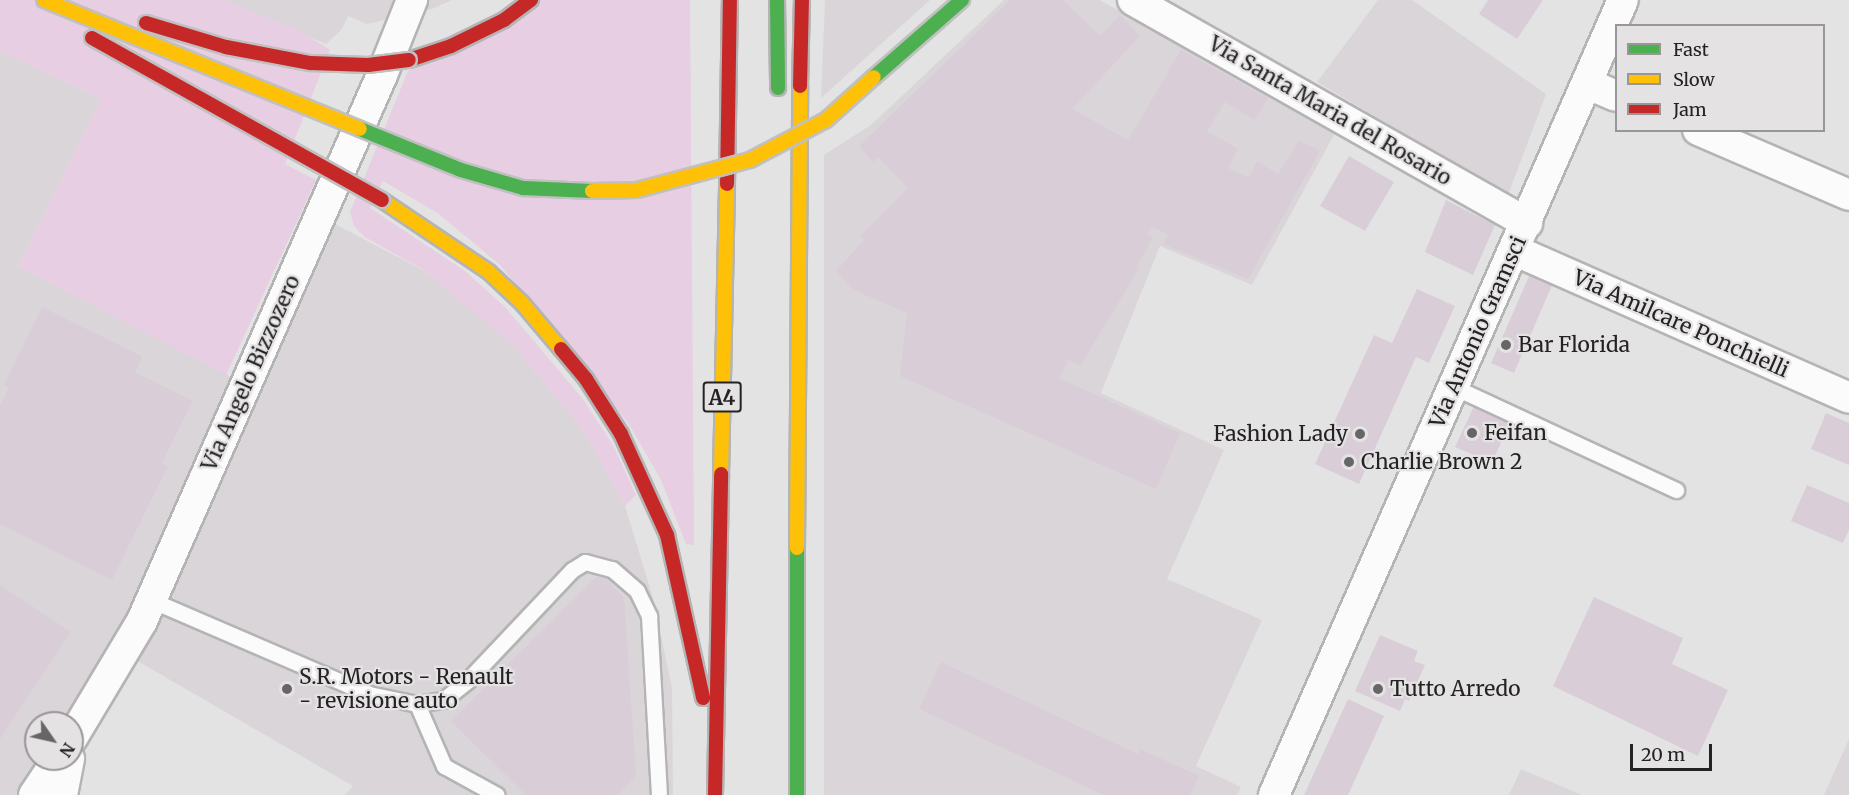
<!DOCTYPE html>
<style>
body{margin:0}
#map{position:relative;width:1849px;height:795px;overflow:hidden;background:#e4e3e4;font-family:Merriweather,serif}
div>[style]{position:absolute}
.built>*{inset:0;background:#dad5d9}
.green>*{inset:0;background:#e7cee2}
.building>*{inset:0;background:#d9ced7}
.roads{filter:drop-shadow(2px 0 #b5b4b5) drop-shadow(-2px 0 #b5b4b5) drop-shadow(0 2px #b5b4b5) drop-shadow(0 -2px #b5b4b5)}
.lane>*{height:15px;margin:-7.5px;padding:0 7.5px;transform-origin:7.5px;border-radius:7.5px;background:#fbfbfb}
.street>*{height:30px;margin:-15px;padding:0 15px;transform-origin:15px;border-radius:15px;background:#fbfbfb}
.fast>*{height:14px;margin:-7px;padding:0 7px;transform-origin:7px;border-radius:7px;background:#4caf50}
.slow>*{height:14px;margin:-7px;padding:0 7px;transform-origin:7px;border-radius:7px;background:#ffc107}
.jam>*{height:14px;margin:-7px;padding:0 7px;transform-origin:7px;border-radius:7px;background:#c62828}
.bridges{filter:drop-shadow(2px 0 #c1c0c1) drop-shadow(-2px 0 #c1c0c1) drop-shadow(0 2px #c1c0c1) drop-shadow(0 -2px #c1c0c1)}
.fast-bridge>*{height:14px;margin:-7px;padding:0 7px;transform-origin:7px;border-radius:7px;background:#4caf50}
.slow-bridge>*{height:14px;margin:-7px;padding:0 7px;transform-origin:7px;border-radius:7px;background:#ffc107}
.jam-bridge>*{height:14px;margin:-7px;padding:0 7px;transform-origin:7px;border-radius:7px;background:#c62828}
.dots>*{width:16px;height:16px;translate:-50% -50%;box-sizing:border-box;border:3px solid #e5e2e4;border-radius:50%}
span{translate:-50% -50%;white-space:nowrap;text-align:center;line-height:1.15;-webkit-text-stroke:4.5px #e5e2e4;paint-order:stroke}
.shield-label span{padding:2px 4px;background:#e5e2e4;border:2px solid;border-radius:4px;-webkit-text-stroke-width:0}
.shield-label{font-size:20px;color:#242324;font-weight:700}
.street-label{font-size:21px;color:#242324}
.poi-label{font-size:21px;color:#242324}
.left{translate:0 -50%;text-align:left}
.right{translate:-100% -50%;text-align:right}
.legend{position:absolute;left:1615px;top:24px;width:210px;height:108px;box-sizing:border-box;background:#e5e2e4;border:2px solid #989697;margin:0;padding:8px 10px;list-style:none;font-size:18px;color:#242324}
.legend li{display:flex;align-items:center;gap:12px;height:30px}
.legend b{width:30px;border:2px solid #989697}
.north{position:absolute;left:24px;top:711px;width:60px;height:60px;box-sizing:border-box;background:#e5e2e4;border:2px solid #989697;border-radius:50%;rotate:124deg;font-size:16px;font-weight:700;line-height:24px;text-align:center;color:#242324}
.north::after{content:'';display:block;margin:auto;width:21px;height:27px;background:#676667;clip-path:polygon(50% 0,100% 100%,50% 72%,0 100%)}
.scale{position:absolute;left:1630px;top:744px;width:82px;height:27px;box-sizing:border-box;border:3px solid #242324;border-top:0;padding-left:8px;font-size:18px;line-height:21px;white-space:nowrap;color:#242324;-webkit-text-stroke:4px #e5e2e4;paint-order:stroke}
</style>
<div id="map">
<div class="built">
<div style="clip-path:polygon(224px 0,452px 0,432px 9px,367px 24px,348px 16px,342px 29px,326px 44px)"></div>
<div style="clip-path:polygon(825px 0,930px 0,821px 98px)"></div>
<div style="clip-path:polygon(1004px 0,1100px 0,1335px 133px,1252px 285px,1160px 246px,1101px 393px,1224px 450px,1167px 579px,1262px 620px,1196px 766px,1241px 787px,1237px 795px,824px 795px,824px 155px,871px 125px)"></div>
<div style="clip-path:polygon(1378px 0,1412px 0,1546px 94px,1508px 195px,1317px 82px)"></div>
<div style="clip-path:polygon(0 51px,101px 99px,18px 266px,233px 378px,125px 623px,71px 723px,36px 723px,36px 759px,72px 759px,85px 738px,72px 795px,0 795px)"></div>
<div style="clip-path:polygon(331px 222px,419px 268px,467px 304px,515px 347px,585px 433px,625px 506px,653px 598px,672px 688px,673px 795px,345px 795px,353px 786px,134px 659px)"></div>
<div style="clip-path:polygon(1849px 739px,1849px 795px,1824px 795px)"></div>
<div style="clip-path:polygon(1521px 769px,1582px 795px,1509px 795px)"></div>
</div>
<div class="green">
<div style="clip-path:polygon(0 0,224px 0,301px 31px,330px 50px,285px 164px,316px 180px,226px 375px,18px 266px,101px 99px,0 51px)"></div>
<div style="clip-path:polygon(541px 0,690px 0,694px 545px,686px 544px,661px 480px,629px 424px,500px 265px,439px 214px,383px 181px,370px 208px,465px 271px,505px 307px,582px 398px,613px 445px,636px 495px,625px 506px,585px 433px,515px 347px,420px 268px,365px 237px,354px 226px,350px 212px,408px 71px)"></div>
</div>
<div class="building">
<div style="clip-path:polygon(1010px 0,1063px 0,1100px 36px,1120px 15px,1140px 36px,1072px 109px,1128px 140px,1181px 50px,1268px 98px,1254px 120px,1225px 102px,1207px 131px,1238px 149px,1228px 168px,1249px 178px,1257px 161px,1278px 174px,1299px 140px,1320px 151px,1248px 279px,1163px 244px,1168px 235px,1152px 227px,1147px 233px,1153px 238px,1136px 267px,1139px 269px,1080px 366px,1068px 360px,1059px 378px,1180px 433px,1156px 489px,900px 376px,907px 313px,854px 290px,836px 271px,865px 239px,860px 236px,908px 188px,878px 157px,873px 162px,859px 146px)"></div>
<div style="clip-path:polygon(1488px 0,1543px 0,1517px 39px,1479px 14px)"></div>
<div style="clip-path:polygon(1349px 156px,1394px 182px,1365px 231px,1320px 206px)"></div>
<div style="clip-path:polygon(1446px 200px,1495px 225px,1473px 275px,1425px 252px)"></div>
<div style="clip-path:polygon(1530px 274px,1553px 283px,1514px 373px,1491px 363px)"></div>
<div style="clip-path:polygon(1417px 289px,1455px 306px,1429px 363px,1416px 357px,1359px 484px,1315px 464px,1374px 335px,1392px 343px)"></div>
<div style="clip-path:polygon(42px 307px,143px 357px,135px 372px,193px 401px,162px 463px,168px 466px,112px 580px,0 524px,0 405px,9px 388px,4px 385px)"></div>
<div style="clip-path:polygon(1475px 404px,1511px 420px,1492px 463px,1455px 447px)"></div>
<div style="clip-path:polygon(1826px 413px,1849px 423px,1849px 465px,1811px 449px)"></div>
<div style="clip-path:polygon(1807px 485px,1849px 503px,1849px 530px,1843px 543px,1791px 521px)"></div>
<div style="clip-path:polygon(600px 573px,624px 598px,636px 776px,617px 795px,526px 795px,451px 721px)"></div>
<div style="clip-path:polygon(0 585px,71px 632px,0 739px)"></div>
<div style="clip-path:polygon(1594px 597px,1683px 638px,1672px 664px,1728px 690px,1698px 756px,1553px 686px)"></div>
<div style="clip-path:polygon(1380px 635px,1418px 651px,1414px 661px,1425px 665px,1409px 701px,1405px 699px,1400px 711px,1355px 691px)"></div>
<div style="clip-path:polygon(941px 662px,1138px 754px,1140px 749px,1199px 776px,1190px 795px,1104px 795px,919px 709px)"></div>
<div style="clip-path:polygon(1348px 699px,1384px 716px,1348px 795px,1304px 795px)"></div>
</div>
<div class="roads">
<div class="lane">
<div style="left:1454px;top:387px;width:245px;rotate:24.9deg"></div>
<div style="left:151px;top:600px;width:237px;rotate:23.3deg"></div>
<div style="left:369px;top:694px;width:49px;rotate:11.8deg"></div>
<div style="left:417px;top:704px;width:26px;rotate:-9deg"></div>
<div style="left:443px;top:700px;width:31px;rotate:-38deg"></div>
<div style="left:467px;top:681px;width:153px;rotate:-46.6deg"></div>
<div style="left:572px;top:570px;width:15px;rotate:-32deg"></div>
<div style="left:585px;top:562px;width:28px;rotate:15deg"></div>
<div style="left:612px;top:569px;width:33px;rotate:41deg"></div>
<div style="left:637px;top:591px;width:28px;rotate:64deg"></div>
<div style="left:649px;top:616px;width:179px;rotate:86.8deg"></div>
<div style="left:417px;top:704px;width:68px;rotate:66.5deg"></div>
<div style="left:444px;top:766px;width:60px;rotate:28.7deg"></div>
</div>
<div class="street">
<div style="left:1133px;top:0;width:453px;rotate:29.5deg"></div>
<div style="left:1588px;top:84px;width:30px;rotate:23deg"></div>
<div style="left:1698px;top:130px;width:164px;rotate:23.3deg"></div>
<div style="left:1514px;top:250px;width:366px;rotate:23.8deg"></div>
<div style="left:72px;top:738px;width:136px;rotate:-59.1deg"></div>
<div style="left:142px;top:621px;width:596px;rotate:-66.27deg"></div>
<div style="left:382px;top:75px;width:81px;rotate:-68.2deg"></div>
<div style="left:34px;top:795px;width:43px;rotate:-56.3deg"></div>
<div style="left:62px;top:795px;width:37px;rotate:-79deg"></div>
<div style="left:1274px;top:795px;width:868px;rotate:-66.3deg"></div>
</div>
<div class="fast">
<div style="left:777px;top:0;width:88px;rotate:89.3deg"></div>
<div style="left:797px;top:548px;width:247px;rotate:90deg"></div>
</div>
<div class="slow">
<div style="left:382px;top:200px;width:129px;rotate:33.9deg"></div>
<div style="left:489px;top:272px;width:45px;rotate:43.2deg"></div>
<div style="left:522px;top:303px;width:60px;rotate:49.7deg"></div>
<div style="left:721px;top:474px;width:290px;rotate:-88.8deg"></div>
<div style="left:797px;top:548px;width:462px;rotate:-89.6deg"></div>
</div>
<div class="jam">
<div style="left:409px;top:60px;width:44px;rotate:-18.4deg"></div>
<div style="left:451px;top:46px;width:59px;rotate:-26.1deg"></div>
<div style="left:504px;top:20px;width:34px;rotate:-37deg"></div>
<div style="left:800px;top:86px;width:86px;rotate:-88.7deg"></div>
<div style="left:727px;top:184px;width:184px;rotate:-89.1deg"></div>
<div style="left:561px;top:349px;width:39px;rotate:50deg"></div>
<div style="left:586px;top:379px;width:65px;rotate:57.5deg"></div>
<div style="left:621px;top:434px;width:111px;rotate:65.5deg"></div>
<div style="left:667px;top:535px;width:167px;rotate:77.5deg"></div>
<div style="left:715px;top:795px;width:321px;rotate:-88.9deg"></div>
</div>
</div>
<div class="bridges">
<div class="fast-bridge">
<div style="left:874px;top:77px;width:117px;rotate:-41.2deg"></div>
<div style="left:360px;top:129px;width:109px;rotate:22.1deg"></div>
<div style="left:461px;top:170px;width:65px;rotate:16.2deg"></div>
<div style="left:523px;top:188px;width:69px;rotate:2.5deg"></div>
</div>
<div class="slow-bridge">
<div style="left:44px;top:0;width:341px;rotate:22.2deg"></div>
<div style="left:592px;top:191px;width:45px;rotate:-1.3deg"></div>
<div style="left:637px;top:190px;width:117px;rotate:-14.9deg"></div>
<div style="left:750px;top:160px;width:86px;rotate:-27.8deg"></div>
<div style="left:826px;top:120px;width:64px;rotate:-41.9deg"></div>
</div>
<div class="jam-bridge">
<div style="left:146px;top:23px;width:84px;rotate:16.7deg"></div>
<div style="left:226px;top:47px;width:86px;rotate:10.8deg"></div>
<div style="left:310px;top:63px;width:58px;rotate:2deg"></div>
<div style="left:368px;top:65px;width:41px;rotate:-7deg"></div>
<div style="left:92px;top:38px;width:332px;rotate:29.2deg"></div>
</div>
</div>
<div class="dots">
<div style="left:1506px;top:345px;background:#676667"></div>
<div style="left:1472px;top:433px;background:#676667"></div>
<div style="left:1360px;top:434px;background:#676667"></div>
<div style="left:1349px;top:462px;background:#676667"></div>
<div style="left:287px;top:689px;background:#676667"></div>
<div style="left:1378px;top:689px;background:#676667"></div>
</div>
<div class="shield-label">
<span style="left:722px;top:397px">A4</span>
</div>
<div class="street-label">
<span style="left:1330px;top:111px;rotate:30deg">Via Santa Maria del Rosario</span>
<span style="left:1681px;top:324px;rotate:24deg">Via Amilcare Ponchielli</span>
<span style="left:1478px;top:332px;rotate:-66deg">Via Antonio Gramsci</span>
<span style="left:251px;top:373px;rotate:-66deg">Via Angelo Bizzozero</span>
</div>
<div class="poi-label">
<span class="left" style="left:1518px;top:345px">Bar Florida</span>
<span class="left" style="left:1484px;top:433px">Feifan</span>
<span class="right" style="left:1348px;top:434px">Fashion Lady</span>
<span class="left" style="left:1361px;top:462px">Charlie Brown 2</span>
<span class="left" style="left:299px;top:689px">S.R. Motors - Renault<br>- revisione auto</span>
<span class="left" style="left:1390px;top:689px">Tutto Arredo</span>
</div>
<ul class="legend">
<li><b style="height:8px;background:#4caf50"></b>Fast</li>
<li><b style="height:8px;background:#ffc107"></b>Slow</li>
<li><b style="height:8px;background:#c62828"></b>Jam</li>
</ul>
<div class="north">N</div>
<div class="scale">20 m</div>
</div>
